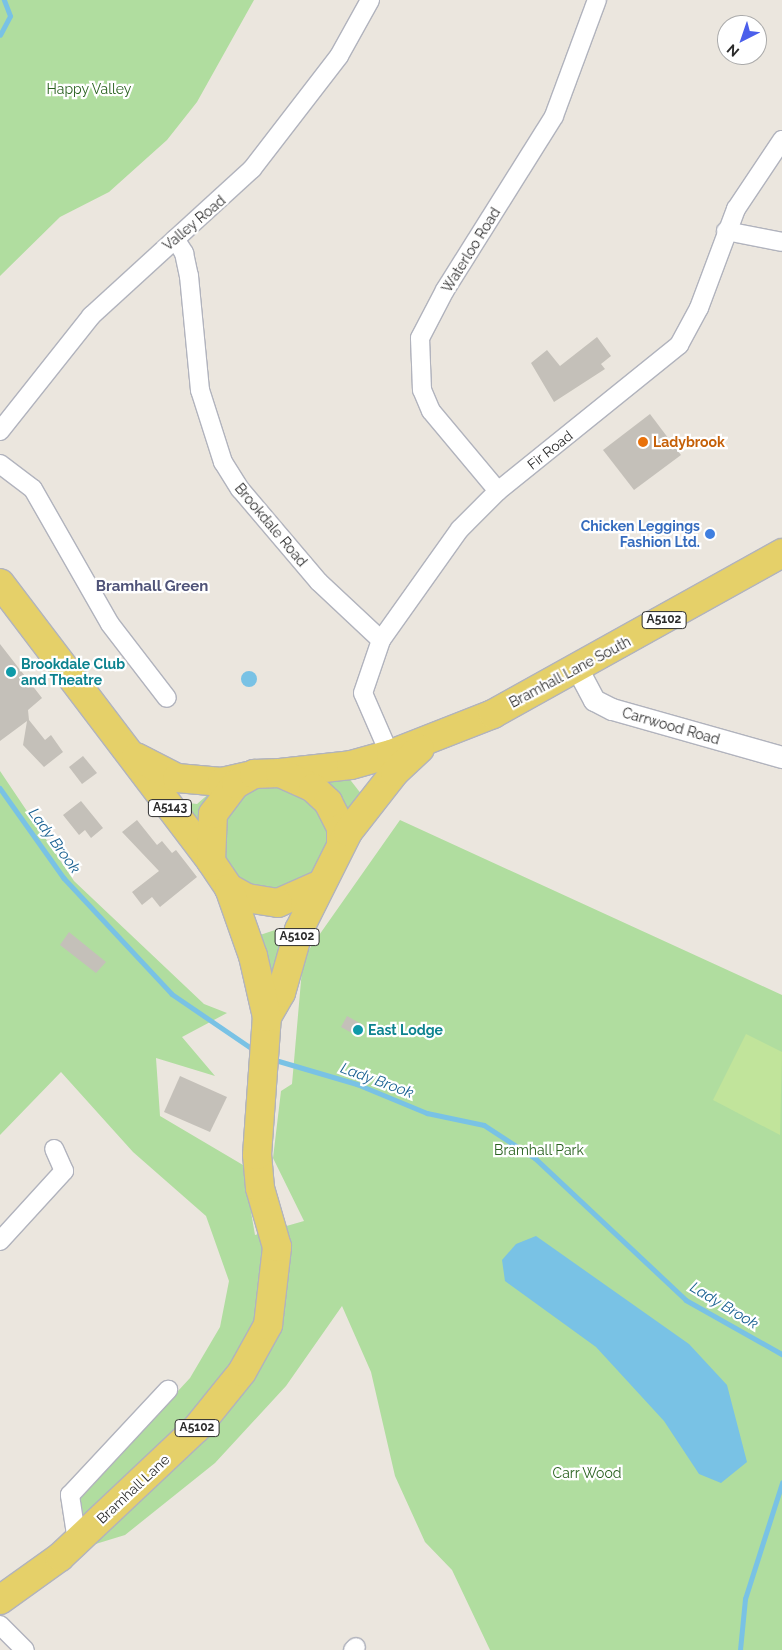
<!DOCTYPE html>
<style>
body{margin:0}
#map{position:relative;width:782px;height:1650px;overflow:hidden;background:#ebe6de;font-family:Raleway,sans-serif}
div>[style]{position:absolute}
.green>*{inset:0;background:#b0dd9f}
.pitch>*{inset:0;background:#c1e49b}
.water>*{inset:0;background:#79c2e5}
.round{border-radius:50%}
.stream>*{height:4.5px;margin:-2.25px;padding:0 2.25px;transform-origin:2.25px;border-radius:2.25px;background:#79c2e5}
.building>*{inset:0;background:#c4c0b9}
.roads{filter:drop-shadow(1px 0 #b1b3bd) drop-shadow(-1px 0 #b1b3bd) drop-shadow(0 1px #b1b3bd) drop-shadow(0 -1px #b1b3bd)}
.minor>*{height:18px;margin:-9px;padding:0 9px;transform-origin:9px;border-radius:9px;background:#fff}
.tertiary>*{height:21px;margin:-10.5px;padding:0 10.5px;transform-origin:10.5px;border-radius:10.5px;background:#fff}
.primary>*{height:28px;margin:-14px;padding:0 14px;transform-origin:14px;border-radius:14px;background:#e5d069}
.dots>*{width:14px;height:14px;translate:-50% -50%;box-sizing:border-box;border:2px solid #fff;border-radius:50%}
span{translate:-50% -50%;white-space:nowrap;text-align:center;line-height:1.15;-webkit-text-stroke:4.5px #fff;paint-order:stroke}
.shield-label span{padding:1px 4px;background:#fff;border:1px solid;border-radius:4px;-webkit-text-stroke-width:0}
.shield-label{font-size:12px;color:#2b2b2b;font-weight:700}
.park-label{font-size:14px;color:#2a6220}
.street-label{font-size:14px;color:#2b2b2b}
.food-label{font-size:14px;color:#c56008;font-weight:700}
.left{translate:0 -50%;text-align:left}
.shop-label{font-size:14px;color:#366cbe;font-weight:700}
.right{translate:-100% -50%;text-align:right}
.culture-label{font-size:14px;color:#0d838f;font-weight:700}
.neighbourhood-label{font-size:15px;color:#4f5378;font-weight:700}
.water-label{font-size:15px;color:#186091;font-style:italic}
.north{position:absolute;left:717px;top:15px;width:50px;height:50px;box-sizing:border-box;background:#fff;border:1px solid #aaa;border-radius:50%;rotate:221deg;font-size:14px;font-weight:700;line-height:20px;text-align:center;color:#2b2b2b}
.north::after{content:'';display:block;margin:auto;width:18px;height:22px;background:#4b5feb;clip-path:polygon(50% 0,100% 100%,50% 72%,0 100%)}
</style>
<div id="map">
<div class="green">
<div style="clip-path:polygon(0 0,254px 0,197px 102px,167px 140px,109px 192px,60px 217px,0 276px)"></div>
<div style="clip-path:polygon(0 771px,74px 881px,204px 1004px,227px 1013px,182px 1037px,215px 1076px,156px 1058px,160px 1116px,243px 1165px,255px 1235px,304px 1221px,273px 1158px,281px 1091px,292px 1084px,303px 958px,400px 820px,782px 995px,782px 1650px,490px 1650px,452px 1570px,425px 1542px,395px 1476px,371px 1372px,342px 1306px,286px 1386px,215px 1463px,125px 1535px,89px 1546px,80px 1497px,190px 1378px,220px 1327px,229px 1281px,206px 1216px,133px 1152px,61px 1072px,0 1135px)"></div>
<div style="clip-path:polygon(314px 775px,348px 777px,362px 795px,350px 816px)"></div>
<div style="clip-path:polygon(263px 786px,294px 787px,315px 797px,334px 844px,297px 894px,243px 884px,220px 850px,221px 820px,251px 787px)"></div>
<div style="clip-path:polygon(212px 791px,203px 831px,180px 802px,197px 804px)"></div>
<div style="clip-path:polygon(278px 929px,290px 931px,281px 972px,265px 985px,257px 936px)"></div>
</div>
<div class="pitch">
<div style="clip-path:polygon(746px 1034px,782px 1052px,780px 1135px,713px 1100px)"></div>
</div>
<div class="water">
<div class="round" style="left:241px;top:671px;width:16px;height:16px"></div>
<div style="clip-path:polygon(536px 1236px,689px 1344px,727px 1385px,747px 1462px,721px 1483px,699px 1474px,664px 1421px,596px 1347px,505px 1281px,502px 1260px,516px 1244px)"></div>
</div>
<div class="stream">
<div style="left:0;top:35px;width:21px;rotate:-62deg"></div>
<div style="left:10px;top:16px;width:17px;rotate:-111deg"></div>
<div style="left:0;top:788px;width:110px;rotate:54.6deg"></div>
<div style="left:64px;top:878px;width:158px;rotate:47deg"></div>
<div style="left:172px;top:994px;width:99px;rotate:34.3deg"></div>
<div style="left:272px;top:1059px;width:89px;rotate:16.4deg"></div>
<div style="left:357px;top:1084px;width:76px;rotate:22.5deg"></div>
<div style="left:427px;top:1113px;width:58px;rotate:11.9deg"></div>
<div style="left:484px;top:1125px;width:61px;rotate:32.9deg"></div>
<div style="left:535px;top:1158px;width:207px;rotate:43.2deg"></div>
<div style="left:686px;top:1300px;width:110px;rotate:29.4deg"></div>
<div style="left:740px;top:1650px;width:51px;rotate:-84.4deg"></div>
<div style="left:745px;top:1599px;width:122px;rotate:-72.3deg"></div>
</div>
<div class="building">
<div style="clip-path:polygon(597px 337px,611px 356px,601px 364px,605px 369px,554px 402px,531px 363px,547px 350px,560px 366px)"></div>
<div style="clip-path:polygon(650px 414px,681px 455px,634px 490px,603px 450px)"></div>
<div style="clip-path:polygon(0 644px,42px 698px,28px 710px,29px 720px,45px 740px,51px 735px,63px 752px,44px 767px,23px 745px,27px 721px,0 741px)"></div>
<div style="clip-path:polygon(83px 756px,97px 773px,82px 784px,69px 767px)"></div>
<div style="clip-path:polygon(81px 801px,103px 828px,91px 838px,85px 830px,79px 835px,63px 815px)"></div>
<div style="clip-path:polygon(137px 820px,157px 845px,162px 841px,172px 853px,176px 850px,197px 877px,160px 907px,152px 897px,142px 905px,132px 892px,159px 871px,122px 832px)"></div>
<div style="clip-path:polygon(69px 932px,106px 962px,96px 973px,60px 945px)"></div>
<div style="clip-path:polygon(347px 1016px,365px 1026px,359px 1037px,341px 1027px)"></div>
<div style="clip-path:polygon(180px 1076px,227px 1097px,210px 1132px,164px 1112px)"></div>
</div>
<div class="roads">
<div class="minor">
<div style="left:726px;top:231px;width:57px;rotate:11.1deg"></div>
<div style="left:175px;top:239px;width:17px;rotate:57deg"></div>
<div style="left:184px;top:253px;width:24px;rotate:78deg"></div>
<div style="left:189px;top:276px;width:115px;rotate:84.5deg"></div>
<div style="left:200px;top:390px;width:76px;rotate:72.3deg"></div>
<div style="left:223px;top:462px;width:32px;rotate:58deg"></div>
<div style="left:240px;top:489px;width:122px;rotate:49.7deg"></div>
<div style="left:319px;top:582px;width:85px;rotate:43.1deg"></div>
<div style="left:0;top:431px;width:147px;rotate:-51.6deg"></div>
<div style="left:91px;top:316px;width:218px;rotate:-42.4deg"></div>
<div style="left:252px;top:169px;width:143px;rotate:-52.4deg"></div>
<div style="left:339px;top:56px;width:64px;rotate:-61deg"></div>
<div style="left:0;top:464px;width:41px;rotate:37.1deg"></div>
<div style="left:33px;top:489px;width:155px;rotate:60.3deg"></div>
<div style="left:110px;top:624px;width:93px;rotate:52.4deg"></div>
<div style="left:498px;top:491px;width:104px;rotate:-129.9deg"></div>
<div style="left:431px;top:411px;width:23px;rotate:-113deg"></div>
<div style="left:422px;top:390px;width:52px;rotate:-92.2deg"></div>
<div style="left:420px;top:338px;width:54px;rotate:-62.5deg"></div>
<div style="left:445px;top:290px;width:205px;rotate:-57.9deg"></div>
<div style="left:554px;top:116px;width:124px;rotate:-69.7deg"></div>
<div style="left:393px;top:762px;width:75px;rotate:-113.5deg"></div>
<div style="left:363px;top:693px;width:56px;rotate:-71.2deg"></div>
<div style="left:381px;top:640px;width:136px;rotate:-54.6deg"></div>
<div style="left:460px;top:529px;width:54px;rotate:-45deg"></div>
<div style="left:498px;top:491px;width:233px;rotate:-38.9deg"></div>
<div style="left:679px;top:345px;width:42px;rotate:-61.6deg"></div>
<div style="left:699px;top:308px;width:106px;rotate:-69.5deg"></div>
<div style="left:736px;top:209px;width:83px;rotate:-56.3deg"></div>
<div style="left:0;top:1241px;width:95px;rotate:-47.6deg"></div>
<div style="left:64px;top:1171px;width:24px;rotate:-114deg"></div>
<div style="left:77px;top:1541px;width:47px;rotate:-98.7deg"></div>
<div style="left:70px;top:1495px;width:144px;rotate:-47deg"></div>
<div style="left:0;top:1625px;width:35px;rotate:45deg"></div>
<div style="left:353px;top:1650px;width:4px;rotate:-45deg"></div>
</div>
<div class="tertiary">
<div style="left:578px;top:670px;width:34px;rotate:62deg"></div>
<div style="left:594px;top:700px;width:20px;rotate:27deg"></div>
<div style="left:612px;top:709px;width:177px;rotate:15.8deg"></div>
</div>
<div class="primary">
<div style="left:0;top:583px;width:349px;rotate:52.8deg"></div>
<div style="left:136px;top:757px;width:46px;rotate:27.1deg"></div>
<div style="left:177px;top:778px;width:45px;rotate:5.1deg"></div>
<div style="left:222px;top:782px;width:26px;rotate:-13deg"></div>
<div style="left:280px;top:773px;width:71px;rotate:-6.4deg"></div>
<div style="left:351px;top:765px;width:41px;rotate:-15.4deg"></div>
<div style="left:391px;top:754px;width:110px;rotate:-21.4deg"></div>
<div style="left:493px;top:714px;width:331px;rotate:-29.1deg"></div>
<div style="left:321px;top:884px;width:47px;rotate:156.2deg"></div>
<div style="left:278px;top:903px;width:31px;rotate:-171deg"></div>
<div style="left:247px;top:898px;width:21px;rotate:-151deg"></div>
<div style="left:229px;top:888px;width:32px;rotate:-124deg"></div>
<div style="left:211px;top:861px;width:47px;rotate:-87.6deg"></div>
<div style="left:213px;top:814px;width:38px;rotate:-53deg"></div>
<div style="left:236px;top:784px;width:21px;rotate:-29deg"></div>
<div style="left:254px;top:774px;width:26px;rotate:-2deg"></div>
<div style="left:280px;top:773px;width:36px;rotate:24deg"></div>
<div style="left:313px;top:788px;width:21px;rotate:43deg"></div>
<div style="left:328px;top:802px;width:29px;rotate:63deg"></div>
<div style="left:341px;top:828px;width:16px;rotate:90deg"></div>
<div style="left:267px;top:1017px;width:28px;rotate:-60deg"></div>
<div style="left:281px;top:993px;width:66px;rotate:-74.1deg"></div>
<div style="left:299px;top:930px;width:110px;rotate:-63.4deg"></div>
<div style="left:348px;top:832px;width:76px;rotate:-51.9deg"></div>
<div style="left:395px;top:772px;width:34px;rotate:-43deg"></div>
<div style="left:0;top:1600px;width:74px;rotate:-35.6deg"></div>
<div style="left:60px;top:1557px;width:187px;rotate:-43.3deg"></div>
<div style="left:196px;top:1429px;width:73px;rotate:-51.1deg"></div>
<div style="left:242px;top:1372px;width:54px;rotate:-61deg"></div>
<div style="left:268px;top:1325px;width:79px;rotate:-83.4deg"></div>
<div style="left:277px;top:1247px;width:61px;rotate:-106.1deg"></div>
<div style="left:260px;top:1188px;width:33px;rotate:-95deg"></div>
<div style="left:257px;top:1155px;width:138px;rotate:-85.9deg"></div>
<div style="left:267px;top:1017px;width:63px;rotate:-102.9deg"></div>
<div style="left:253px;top:956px;width:72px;rotate:-109.4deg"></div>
</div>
</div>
<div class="dots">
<div style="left:643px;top:442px;background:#e8710a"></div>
<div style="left:710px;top:534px;background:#3f7fe0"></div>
<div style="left:11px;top:672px;background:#0f9aa8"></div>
<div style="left:358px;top:1030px;background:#0f9aa8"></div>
</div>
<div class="shield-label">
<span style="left:664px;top:620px">A5102</span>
<span style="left:170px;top:808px">A5143</span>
<span style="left:297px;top:937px">A5102</span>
<span style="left:197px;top:1428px">A5102</span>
</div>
<div class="park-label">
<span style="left:89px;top:89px">Happy Valley</span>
<span style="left:539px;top:1150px">Bramhall Park</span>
<span style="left:587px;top:1473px">Carr Wood</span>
</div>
<div class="street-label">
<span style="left:194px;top:223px;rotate:-40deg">Valley Road</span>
<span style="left:471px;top:250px;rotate:-58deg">Waterloo Road</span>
<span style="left:550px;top:450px;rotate:-38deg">Fir Road</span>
<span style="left:271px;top:525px;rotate:50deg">Brookdale Road</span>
<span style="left:570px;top:672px;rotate:-28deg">Bramhall Lane South</span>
<span style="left:671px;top:726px;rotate:16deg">Carrwood Road</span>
<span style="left:133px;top:1489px;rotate:-43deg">Bramhall Lane</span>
</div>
<div class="food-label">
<span class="left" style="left:653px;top:442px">Ladybrook</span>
</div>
<div class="shop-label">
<span class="right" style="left:700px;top:534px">Chicken Leggings<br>Fashion Ltd.</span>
</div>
<div class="culture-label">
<span class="left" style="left:21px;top:672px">Brookdale Club<br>and Theatre</span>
<span class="left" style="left:368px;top:1030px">East Lodge</span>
</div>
<div class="neighbourhood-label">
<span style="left:152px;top:587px">Bramhall Green</span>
</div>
<div class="water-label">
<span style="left:54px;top:841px;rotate:54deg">Lady Brook</span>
<span style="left:377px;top:1081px;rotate:20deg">Lady Brook</span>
<span style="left:724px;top:1306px;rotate:31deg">Lady Brook</span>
</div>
<div class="north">N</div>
</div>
